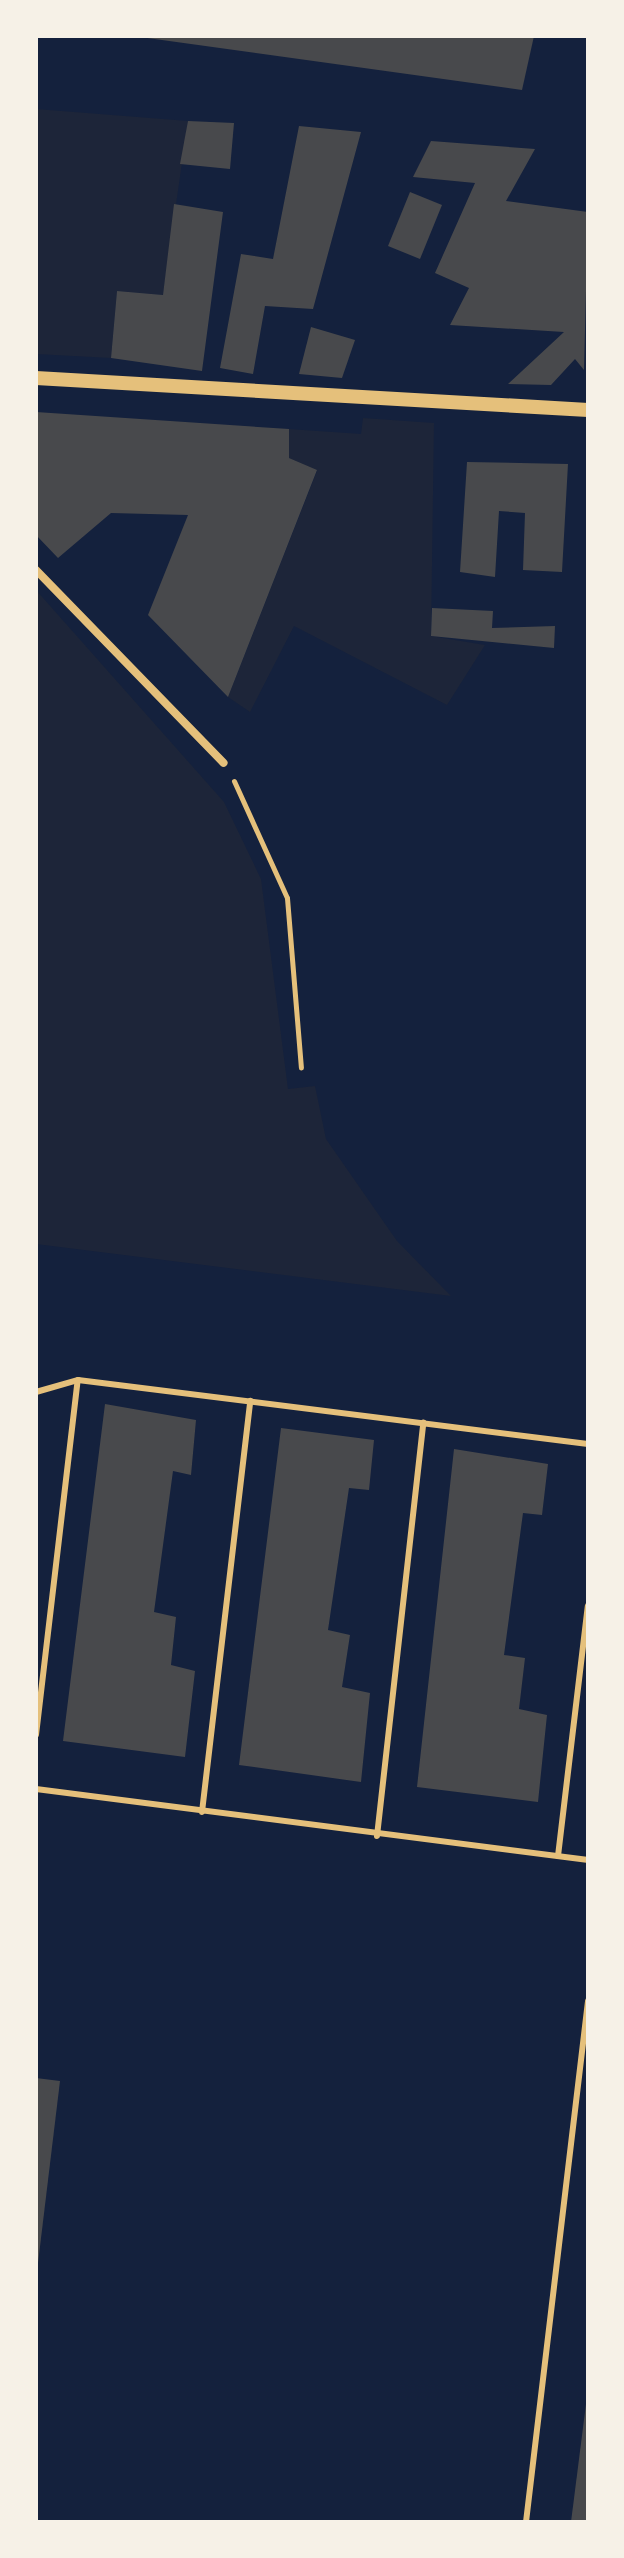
<!DOCTYPE html>
<style>
body{margin:0}
#map{position:relative;width:624px;height:2558px;overflow:hidden;background:#14213d;font-family:Commissioner,sans-serif}
div>[style]{position:absolute}
.green>*{inset:0;background:#1d2539}
.building>*{inset:0;background:#48494c}
.path>*{height:5px;margin:-2.5px;padding:0 2.5px;transform-origin:2.5px;border-radius:2.5px;background:#e5c07b}
.service>*{height:6px;margin:-3px;padding:0 3px;transform-origin:3px;border-radius:3px;background:#e5c07b}
.minor>*{height:8px;margin:-4px;padding:0 4px;transform-origin:4px;border-radius:4px;background:#e5c07b}
.tertiary>*{height:14px;margin:-7px;padding:0 7px;transform-origin:7px;border-radius:7px;background:#e5c07b}
span{translate:-50% -50%;white-space:nowrap;text-align:center;line-height:1.15;-webkit-text-stroke:6px #f6f1e7;paint-order:stroke}
.frame{position:absolute;inset:0;border:38px solid #f6f1e7;pointer-events:none}
</style>
<div id="map">
<div class="green">
<div style="clip-path:polygon(36px 109px,188px 121px,163px 295px,117px 291px,111px 358px,36px 354px)"></div>
<div style="clip-path:polygon(363px 418px,434px 423px,431px 636px,485px 645px,447px 705px,294px 626px,250px 712px,228px 697px,317px 471px,289px 458px,289px 429px,361px 434px)"></div>
<div style="clip-path:polygon(36px 590px,224px 802px,261px 879px,288px 1089px,315px 1086px,326px 1139px,397px 1241px,451px 1296px,36px 1244px)"></div>
</div>
<div class="building">
<div style="clip-path:polygon(133px 36px,534px 36px,522px 90px)"></div>
<div style="clip-path:polygon(188px 121px,234px 123px,230px 169px,180px 164px)"></div>
<div style="clip-path:polygon(299px 126px,361px 132px,313px 309px,265px 306px,253px 374px,220px 368px,241px 254px,273px 259px)"></div>
<div style="clip-path:polygon(431px 141px,535px 149px,506px 201px,588px 212px,584px 370px,575px 359px,551px 385px,508px 384px,564px 332px,450px 325px,469px 288px,435px 273px,475px 183px,413px 177px)"></div>
<div style="clip-path:polygon(410px 192px,442px 205px,420px 259px,388px 246px)"></div>
<div style="clip-path:polygon(174px 204px,223px 212px,202px 371px,111px 358px,117px 291px,163px 295px)"></div>
<div style="clip-path:polygon(311px 327px,355px 340px,342px 378px,299px 374px)"></div>
<div style="clip-path:polygon(36px 412px,289px 429px,289px 458px,317px 470px,228px 697px,148px 615px,188px 515px,111px 513px,58px 558px,36px 535px)"></div>
<div style="clip-path:polygon(467px 462px,568px 464px,562px 572px,523px 570px,525px 513px,499px 511px,495px 577px,460px 572px)"></div>
<div style="clip-path:polygon(432px 608px,493px 611px,492px 628px,555px 626px,554px 648px,431px 636px)"></div>
<div style="clip-path:polygon(105px 1404px,196px 1420px,191px 1475px,173px 1471px,154px 1612px,176px 1617px,171px 1665px,195px 1671px,185px 1757px,63px 1741px)"></div>
<div style="clip-path:polygon(281px 1428px,374px 1440px,369px 1490px,349px 1488px,328px 1630px,350px 1635px,342px 1687px,370px 1693px,361px 1782px,239px 1765px)"></div>
<div style="clip-path:polygon(454px 1449px,548px 1464px,542px 1515px,523px 1513px,504px 1655px,525px 1658px,519px 1709px,547px 1715px,538px 1802px,417px 1787px)"></div>
<div style="clip-path:polygon(36px 2078px,60px 2081px,38px 2263px,36px 2262px)"></div>
<div style="clip-path:polygon(586px 2404px,588px 2522px,571px 2522px)"></div>
</div>
<div class="path">
<div style="left:234px;top:781px;width:128px;rotate:65.6deg"></div>
<div style="left:287px;top:898px;width:170px;rotate:85.3deg"></div>
</div>
<div class="service">
<div style="left:36px;top:1392px;width:44px;rotate:-15.9deg"></div>
<div style="left:78px;top:1380px;width:514px;rotate:7.15deg"></div>
<div style="left:36px;top:1735px;width:357px;rotate:-83.3deg"></div>
<div style="left:36px;top:1789px;width:557px;rotate:7.33deg"></div>
<div style="left:202px;top:1812px;width:414px;rotate:-83.3deg"></div>
<div style="left:377px;top:1836px;width:416px;rotate:-83.6deg"></div>
<div style="left:558px;top:1856px;width:252px;rotate:-83.2deg"></div>
<div style="left:526px;top:2522px;width:525px;rotate:-83.21deg"></div>
</div>
<div class="minor">
<div style="left:36px;top:570px;width:269px;rotate:45.8deg"></div>
</div>
<div class="tertiary">
<div style="left:36px;top:378px;width:553px;rotate:3.32deg"></div>
</div>
<div class="frame"></div>
</div>
